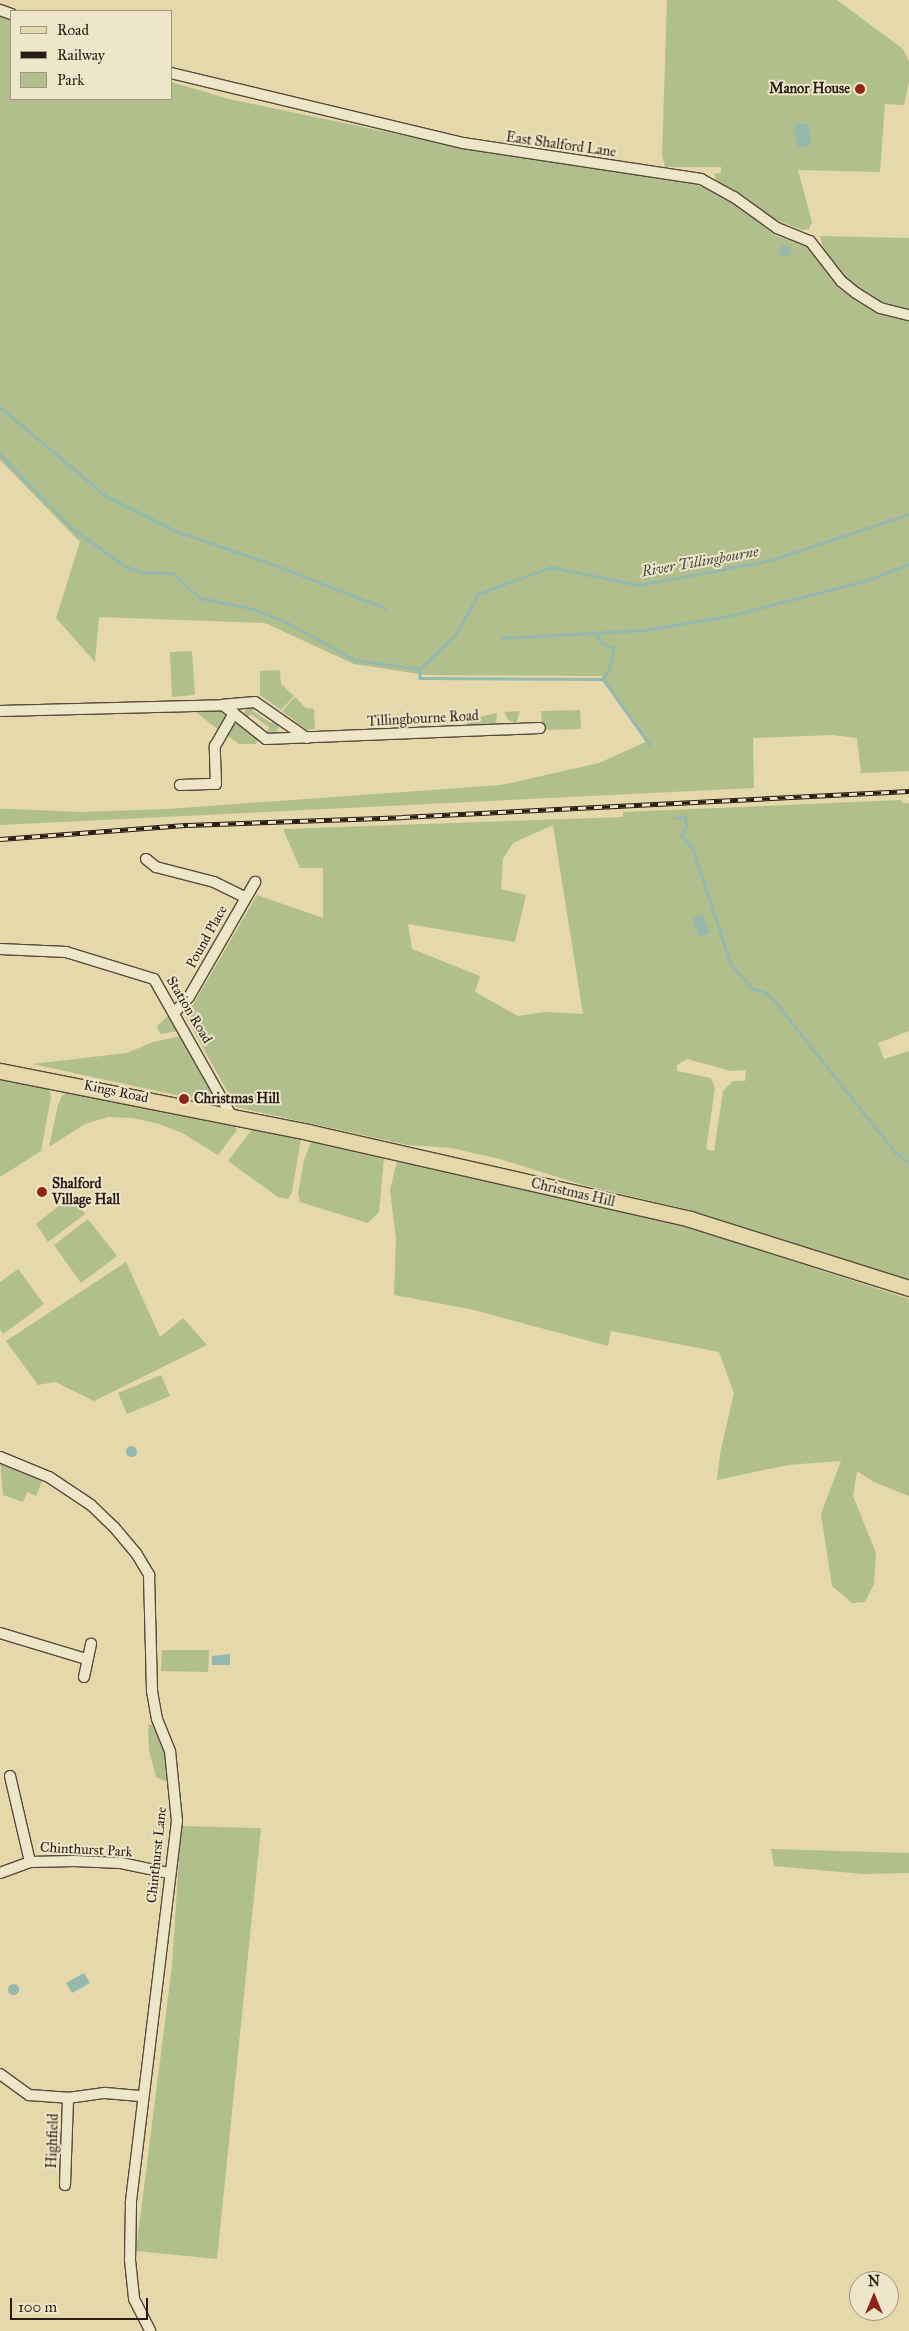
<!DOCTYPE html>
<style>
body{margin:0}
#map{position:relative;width:909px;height:2331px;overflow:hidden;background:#e5d8aa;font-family:"IM FELL Great Primer",serif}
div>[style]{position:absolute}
.green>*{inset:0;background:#b0bf8c}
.water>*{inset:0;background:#96b9ad}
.round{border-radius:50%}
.stream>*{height:2.5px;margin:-1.25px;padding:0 1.25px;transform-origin:1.25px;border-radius:1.25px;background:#96b9ad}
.roads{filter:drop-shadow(1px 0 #584b3c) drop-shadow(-1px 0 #584b3c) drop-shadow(0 1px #584b3c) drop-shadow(0 -1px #584b3c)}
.minor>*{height:10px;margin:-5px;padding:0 5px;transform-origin:5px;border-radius:5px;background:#eee6c8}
.primary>*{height:15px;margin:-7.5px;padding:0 7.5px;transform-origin:7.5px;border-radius:7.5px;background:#e5d8aa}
.rail>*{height:4.5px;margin-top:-2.25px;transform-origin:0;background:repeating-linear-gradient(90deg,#eee6c8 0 8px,#291c17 0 16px);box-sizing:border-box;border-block:1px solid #291c17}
.dots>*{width:14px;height:14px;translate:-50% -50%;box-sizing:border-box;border:2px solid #eee6c8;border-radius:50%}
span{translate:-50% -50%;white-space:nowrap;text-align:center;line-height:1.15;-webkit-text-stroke:4px #eee6c8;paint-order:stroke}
.poi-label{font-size:14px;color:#291c17;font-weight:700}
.right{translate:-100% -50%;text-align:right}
.left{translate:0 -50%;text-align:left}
.street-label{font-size:14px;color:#291c17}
.water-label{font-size:15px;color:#4a4b44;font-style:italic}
.legend{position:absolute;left:10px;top:10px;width:162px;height:90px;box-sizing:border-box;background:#eee6c8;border:1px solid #9f9581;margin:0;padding:6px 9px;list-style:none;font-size:15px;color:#291c17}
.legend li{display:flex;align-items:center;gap:10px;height:25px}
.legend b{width:25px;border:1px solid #9f9581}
.north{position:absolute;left:849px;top:2271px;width:50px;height:50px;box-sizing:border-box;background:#eee6c8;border:1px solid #9f9581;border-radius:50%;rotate:0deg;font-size:14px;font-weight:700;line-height:20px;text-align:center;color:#291c17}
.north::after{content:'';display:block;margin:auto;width:18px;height:22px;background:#8f2418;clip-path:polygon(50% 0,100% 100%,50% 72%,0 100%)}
.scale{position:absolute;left:10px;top:2298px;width:138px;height:22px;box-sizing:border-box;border:2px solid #291c17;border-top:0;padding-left:6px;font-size:15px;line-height:18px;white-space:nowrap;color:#291c17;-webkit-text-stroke:4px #eee6c8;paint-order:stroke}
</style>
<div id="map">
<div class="green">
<div style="clip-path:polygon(667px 0,837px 0,903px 49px,909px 61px,909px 82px,904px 105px,885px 104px,880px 172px,798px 170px,812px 222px,809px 229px,802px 230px,767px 216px,716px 180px,714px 174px,721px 173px,721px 167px,665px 167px,662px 156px)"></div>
<div style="clip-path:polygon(0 15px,11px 19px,11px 99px,171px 99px,171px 82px,229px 99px,483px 152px,692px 183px,724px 195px,776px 236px,805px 244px,857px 290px,837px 270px,822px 245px,820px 236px,909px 238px,909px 771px,861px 773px,857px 738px,832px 735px,753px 738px,754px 788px,0 825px,0 809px,11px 809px,81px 812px,167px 809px,501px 785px,599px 763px,646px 742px,601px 676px,426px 675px,354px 664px,265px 623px,99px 617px,95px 662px,56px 618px,80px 542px,0 460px)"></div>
<div style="clip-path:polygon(192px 651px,195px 695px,172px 697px,170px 652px)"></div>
<div style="clip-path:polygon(280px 670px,281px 684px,294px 696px,281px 710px,260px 695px,260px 671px)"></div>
<div style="clip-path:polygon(295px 697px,306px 708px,314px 709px,315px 729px,307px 730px,282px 711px)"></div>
<div style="clip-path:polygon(257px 705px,253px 711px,271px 723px,275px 718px,279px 727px,275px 733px,266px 734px,269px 727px,251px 714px,246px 719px,244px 713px,247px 706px)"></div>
<div style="clip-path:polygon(217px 709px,226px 716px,220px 731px,193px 710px)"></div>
<div style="clip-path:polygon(580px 710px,581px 729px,543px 730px,541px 711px)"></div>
<div style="clip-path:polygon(520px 711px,516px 724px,508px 720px,504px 712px)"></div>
<div style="clip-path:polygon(497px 713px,496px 722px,492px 725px,468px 725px,467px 720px)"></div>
<div style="clip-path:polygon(239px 723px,259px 738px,256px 744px,239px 744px,225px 734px,234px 724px)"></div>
<div style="clip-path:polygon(evenodd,901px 800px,903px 803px,909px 803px,909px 1031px,878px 1043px,884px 1059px,909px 1051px,909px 1280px,690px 1210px,583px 1185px,500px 1159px,451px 1148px,408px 1145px,236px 1107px,186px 1017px,257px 895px,323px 918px,323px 868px,300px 868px,283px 829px,623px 817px,623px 812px,901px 800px,553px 825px,583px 1014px,545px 1012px,518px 1016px,475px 992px,480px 976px,412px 949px,408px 924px,515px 942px,526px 895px,501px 889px,503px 859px,513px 843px,553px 825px,901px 800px,687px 1059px,731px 1071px,746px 1070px,745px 1081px,733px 1081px,723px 1091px,714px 1151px,706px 1149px,715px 1088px,711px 1078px,677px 1071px,677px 1065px,687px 1059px)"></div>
<div style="clip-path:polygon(171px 1013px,178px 1031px,160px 1034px,157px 1026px)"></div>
<div style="clip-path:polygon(181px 1036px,219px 1098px,218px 1104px,32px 1064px,127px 1053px,153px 1042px)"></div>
<div style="clip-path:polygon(0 1078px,45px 1086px,50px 1091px,51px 1097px,41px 1151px,0 1177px)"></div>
<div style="clip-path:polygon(71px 1089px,234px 1124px,237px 1130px,218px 1155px,182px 1133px,159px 1124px,133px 1118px,108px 1117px,85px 1124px,49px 1147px,58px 1105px,62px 1096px)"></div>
<div style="clip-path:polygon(253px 1128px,301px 1139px,292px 1192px,288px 1199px,278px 1197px,228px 1161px)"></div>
<div style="clip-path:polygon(312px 1140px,384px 1158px,379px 1212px,368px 1223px,300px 1202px,298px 1194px,304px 1160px)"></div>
<div style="clip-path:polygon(397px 1161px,666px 1220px,909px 1299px,909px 1496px,874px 1482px,857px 1471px,853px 1496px,876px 1553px,874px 1584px,865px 1602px,852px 1603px,832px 1586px,821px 1514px,841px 1461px,788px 1465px,717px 1480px,720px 1454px,734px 1393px,719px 1352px,611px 1331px,608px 1346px,470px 1309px,394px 1295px,396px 1239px,390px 1190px)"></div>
<div style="clip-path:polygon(71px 1196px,85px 1214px,48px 1242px,36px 1224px)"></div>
<div style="clip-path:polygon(88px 1219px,117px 1256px,81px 1283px,54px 1245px)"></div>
<div style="clip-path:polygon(126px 1262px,160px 1337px,183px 1318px,207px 1345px,94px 1401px,55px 1382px,38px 1385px,6px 1341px)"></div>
<div style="clip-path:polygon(18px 1269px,44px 1304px,3px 1334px,0 1329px,0 1282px)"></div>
<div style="clip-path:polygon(161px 1375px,170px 1396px,127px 1414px,118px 1393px)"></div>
<div style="clip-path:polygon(0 1460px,43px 1479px,36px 1496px,27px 1492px,23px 1502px,3px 1495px)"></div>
<div style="clip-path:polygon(162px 1650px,209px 1650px,208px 1672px,161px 1671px)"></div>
<div style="clip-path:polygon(156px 1724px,160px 1728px,169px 1770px,170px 1779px,165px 1781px,156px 1777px,149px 1750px,148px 1731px,149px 1725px)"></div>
<div style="clip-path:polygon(181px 1826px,261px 1828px,217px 2259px,136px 2251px,172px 1966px)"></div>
<div style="clip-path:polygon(771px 1849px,909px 1853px,909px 1873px,863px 1874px,774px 1866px)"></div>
</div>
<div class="water">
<div style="clip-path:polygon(796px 124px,808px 124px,811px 143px,808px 146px,798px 147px,793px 128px)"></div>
<div class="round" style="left:779px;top:245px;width:12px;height:12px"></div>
<div style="clip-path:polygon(702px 914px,710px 933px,699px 937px,692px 918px)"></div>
<div class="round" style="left:125.5px;top:1445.5px;width:11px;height:11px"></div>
<div style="clip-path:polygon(230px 1654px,230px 1665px,212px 1665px,212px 1656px)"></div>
<div style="clip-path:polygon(84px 1973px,90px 1983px,72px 1993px,66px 1983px)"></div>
<div class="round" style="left:7.5px;top:1983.5px;width:11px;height:11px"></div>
</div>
<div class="stream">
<div style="left:0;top:407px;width:137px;rotate:40deg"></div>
<div style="left:105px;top:495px;width:80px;rotate:26.9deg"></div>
<div style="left:176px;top:531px;width:113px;rotate:19.1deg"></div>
<div style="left:283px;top:568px;width:110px;rotate:21.4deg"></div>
<div style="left:0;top:454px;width:103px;rotate:45.8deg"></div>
<div style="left:72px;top:528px;width:65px;rotate:35.6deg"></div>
<div style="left:125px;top:566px;width:17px;rotate:21deg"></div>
<div style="left:141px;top:572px;width:32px;rotate:2deg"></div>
<div style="left:173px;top:573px;width:37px;rotate:43deg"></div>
<div style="left:200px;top:598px;width:55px;rotate:11.5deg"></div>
<div style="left:254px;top:609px;width:37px;rotate:22deg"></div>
<div style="left:288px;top:623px;width:77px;rotate:28.6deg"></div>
<div style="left:356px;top:660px;width:65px;rotate:8deg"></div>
<div style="left:595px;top:633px;width:14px;rotate:54deg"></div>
<div style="left:603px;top:644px;width:12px;rotate:20deg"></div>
<div style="left:614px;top:648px;width:24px;rotate:102deg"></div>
<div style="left:609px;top:671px;width:10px;rotate:127deg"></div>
<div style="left:501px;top:638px;width:144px;rotate:-3.2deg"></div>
<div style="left:645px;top:630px;width:89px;rotate:-9.7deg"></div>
<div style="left:733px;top:615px;width:139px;rotate:-14.5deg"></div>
<div style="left:868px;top:580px;width:44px;rotate:-21.3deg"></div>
<div style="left:420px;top:669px;width:50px;rotate:-44.2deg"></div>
<div style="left:456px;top:634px;width:46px;rotate:-61.2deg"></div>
<div style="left:478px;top:594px;width:78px;rotate:-20.3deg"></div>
<div style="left:551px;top:567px;width:90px;rotate:11.6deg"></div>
<div style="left:639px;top:585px;width:134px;rotate:-10.7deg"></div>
<div style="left:771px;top:560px;width:145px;rotate:-18.4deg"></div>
<div style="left:420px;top:669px;width:9px;rotate:90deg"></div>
<div style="left:420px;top:678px;width:183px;rotate:0.3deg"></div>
<div style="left:603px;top:679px;width:81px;rotate:54.5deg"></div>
<div style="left:674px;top:818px;width:11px;rotate:-10deg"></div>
<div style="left:685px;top:816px;width:9px;rotate:77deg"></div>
<div style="left:687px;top:825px;width:12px;rotate:114deg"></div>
<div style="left:682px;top:836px;width:17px;rotate:50deg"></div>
<div style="left:693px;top:849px;width:121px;rotate:71.7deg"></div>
<div style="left:731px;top:964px;width:33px;rotate:49deg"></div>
<div style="left:753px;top:989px;width:11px;rotate:10deg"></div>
<div style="left:764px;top:991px;width:13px;rotate:42deg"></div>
<div style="left:774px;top:1000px;width:194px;rotate:51.5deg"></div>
<div style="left:895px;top:1152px;width:18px;rotate:38deg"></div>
</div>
<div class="roads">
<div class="minor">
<div style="left:0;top:10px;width:12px;rotate:20deg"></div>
<div style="left:171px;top:73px;width:300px;rotate:13.5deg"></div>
<div style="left:463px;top:143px;width:241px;rotate:8.6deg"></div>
<div style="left:701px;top:179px;width:38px;rotate:29deg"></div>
<div style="left:734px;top:197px;width:53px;rotate:35.8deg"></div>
<div style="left:777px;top:228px;width:35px;rotate:22deg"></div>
<div style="left:810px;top:241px;width:51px;rotate:52.2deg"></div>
<div style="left:841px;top:281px;width:19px;rotate:39deg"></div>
<div style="left:856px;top:293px;width:28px;rotate:32deg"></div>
<div style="left:880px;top:308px;width:30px;rotate:14deg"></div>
<div style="left:0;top:711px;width:223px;rotate:-1.5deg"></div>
<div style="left:307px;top:738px;width:63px;rotate:-145.3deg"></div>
<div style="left:255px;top:702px;width:32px;rotate:175deg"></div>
<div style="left:223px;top:705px;width:55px;rotate:38.3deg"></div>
<div style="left:266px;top:739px;width:274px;rotate:-2.3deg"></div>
<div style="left:180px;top:785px;width:36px;rotate:-2deg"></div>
<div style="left:216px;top:784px;width:38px;rotate:-92deg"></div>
<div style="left:215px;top:746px;width:38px;rotate:-60deg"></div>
<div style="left:146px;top:859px;width:13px;rotate:39deg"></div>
<div style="left:156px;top:867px;width:60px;rotate:14.5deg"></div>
<div style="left:214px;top:882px;width:34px;rotate:26deg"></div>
<div style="left:0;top:949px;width:66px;rotate:2.6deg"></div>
<div style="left:66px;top:952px;width:92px;rotate:17.1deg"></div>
<div style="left:154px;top:979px;width:159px;rotate:60.5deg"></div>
<div style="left:174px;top:1013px;width:22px;rotate:-47deg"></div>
<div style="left:189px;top:997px;width:133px;rotate:-60.1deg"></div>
<div style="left:0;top:1457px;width:53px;rotate:22.2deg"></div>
<div style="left:49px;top:1477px;width:50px;rotate:33.7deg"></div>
<div style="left:91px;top:1505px;width:32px;rotate:44deg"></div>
<div style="left:114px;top:1527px;width:34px;rotate:50deg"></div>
<div style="left:136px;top:1553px;width:26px;rotate:59deg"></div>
<div style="left:149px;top:1575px;width:116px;rotate:88.5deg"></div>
<div style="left:152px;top:1691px;width:28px;rotate:80deg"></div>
<div style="left:157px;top:1719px;width:35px;rotate:68deg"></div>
<div style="left:170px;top:1751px;width:70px;rotate:84.3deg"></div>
<div style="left:177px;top:1821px;width:385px;rotate:96.9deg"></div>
<div style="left:131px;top:2203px;width:57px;rotate:91deg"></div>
<div style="left:130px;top:2260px;width:39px;rotate:84deg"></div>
<div style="left:134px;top:2299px;width:36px;rotate:63deg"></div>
<div style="left:0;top:1633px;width:90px;rotate:16.8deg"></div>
<div style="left:84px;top:1677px;width:34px;rotate:-78deg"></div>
<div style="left:10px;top:1776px;width:88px;rotate:76.9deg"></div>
<div style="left:0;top:1873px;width:32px;rotate:-20deg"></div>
<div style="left:30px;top:1862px;width:44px;rotate:-1.3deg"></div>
<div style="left:74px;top:1861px;width:47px;rotate:2.4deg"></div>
<div style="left:121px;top:1863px;width:49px;rotate:11.8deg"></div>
<div style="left:0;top:2074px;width:36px;rotate:36deg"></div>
<div style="left:29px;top:2095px;width:39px;rotate:4deg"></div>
<div style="left:68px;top:2098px;width:37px;rotate:-8deg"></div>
<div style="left:105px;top:2093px;width:38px;rotate:5deg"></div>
<div style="left:65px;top:2185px;width:87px;rotate:-88deg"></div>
</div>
<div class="primary">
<div style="left:0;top:1071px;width:314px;rotate:11.2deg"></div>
<div style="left:308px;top:1132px;width:392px;rotate:12.8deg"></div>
<div style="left:690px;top:1219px;width:230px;rotate:17.5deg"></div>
</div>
</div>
<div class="rail">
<div style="left:0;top:839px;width:189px;rotate:-4.3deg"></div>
<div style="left:188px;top:825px;width:214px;rotate:-2.1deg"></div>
<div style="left:402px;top:817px;width:508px;rotate:-2.94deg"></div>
</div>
<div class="dots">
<div style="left:860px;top:89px;background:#8f2418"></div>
<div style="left:184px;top:1099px;background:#8f2418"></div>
<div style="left:42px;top:1192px;background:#8f2418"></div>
</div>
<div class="poi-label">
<span class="right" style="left:850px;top:89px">Manor House</span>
<span class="left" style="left:194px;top:1099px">Christmas Hill</span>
<span class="left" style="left:52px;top:1192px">Shalford<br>Village Hall</span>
</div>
<div class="street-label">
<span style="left:561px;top:145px;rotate:8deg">East Shalford Lane</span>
<span style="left:423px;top:719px;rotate:-3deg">Tillingbourne Road</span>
<span style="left:207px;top:937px;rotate:-61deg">Pound Place</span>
<span style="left:189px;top:1010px;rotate:59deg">Station Road</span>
<span style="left:116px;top:1092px;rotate:12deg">Kings Road</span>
<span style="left:573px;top:1193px;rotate:13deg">Christmas Hill</span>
<span style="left:86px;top:1850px;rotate:3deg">Chinthurst Park</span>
<span style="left:157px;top:1855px;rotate:-84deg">Chinthurst Lane</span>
<span style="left:53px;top:2141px;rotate:-88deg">Highfield</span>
</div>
<div class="water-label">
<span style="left:700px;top:562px;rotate:-10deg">River Tillingbourne</span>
</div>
<ul class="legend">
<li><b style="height:6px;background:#e5d8aa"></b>Road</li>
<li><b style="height:6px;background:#291c17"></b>Railway</li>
<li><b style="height:14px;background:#b0bf8c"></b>Park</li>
</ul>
<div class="north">N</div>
<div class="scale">100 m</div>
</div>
